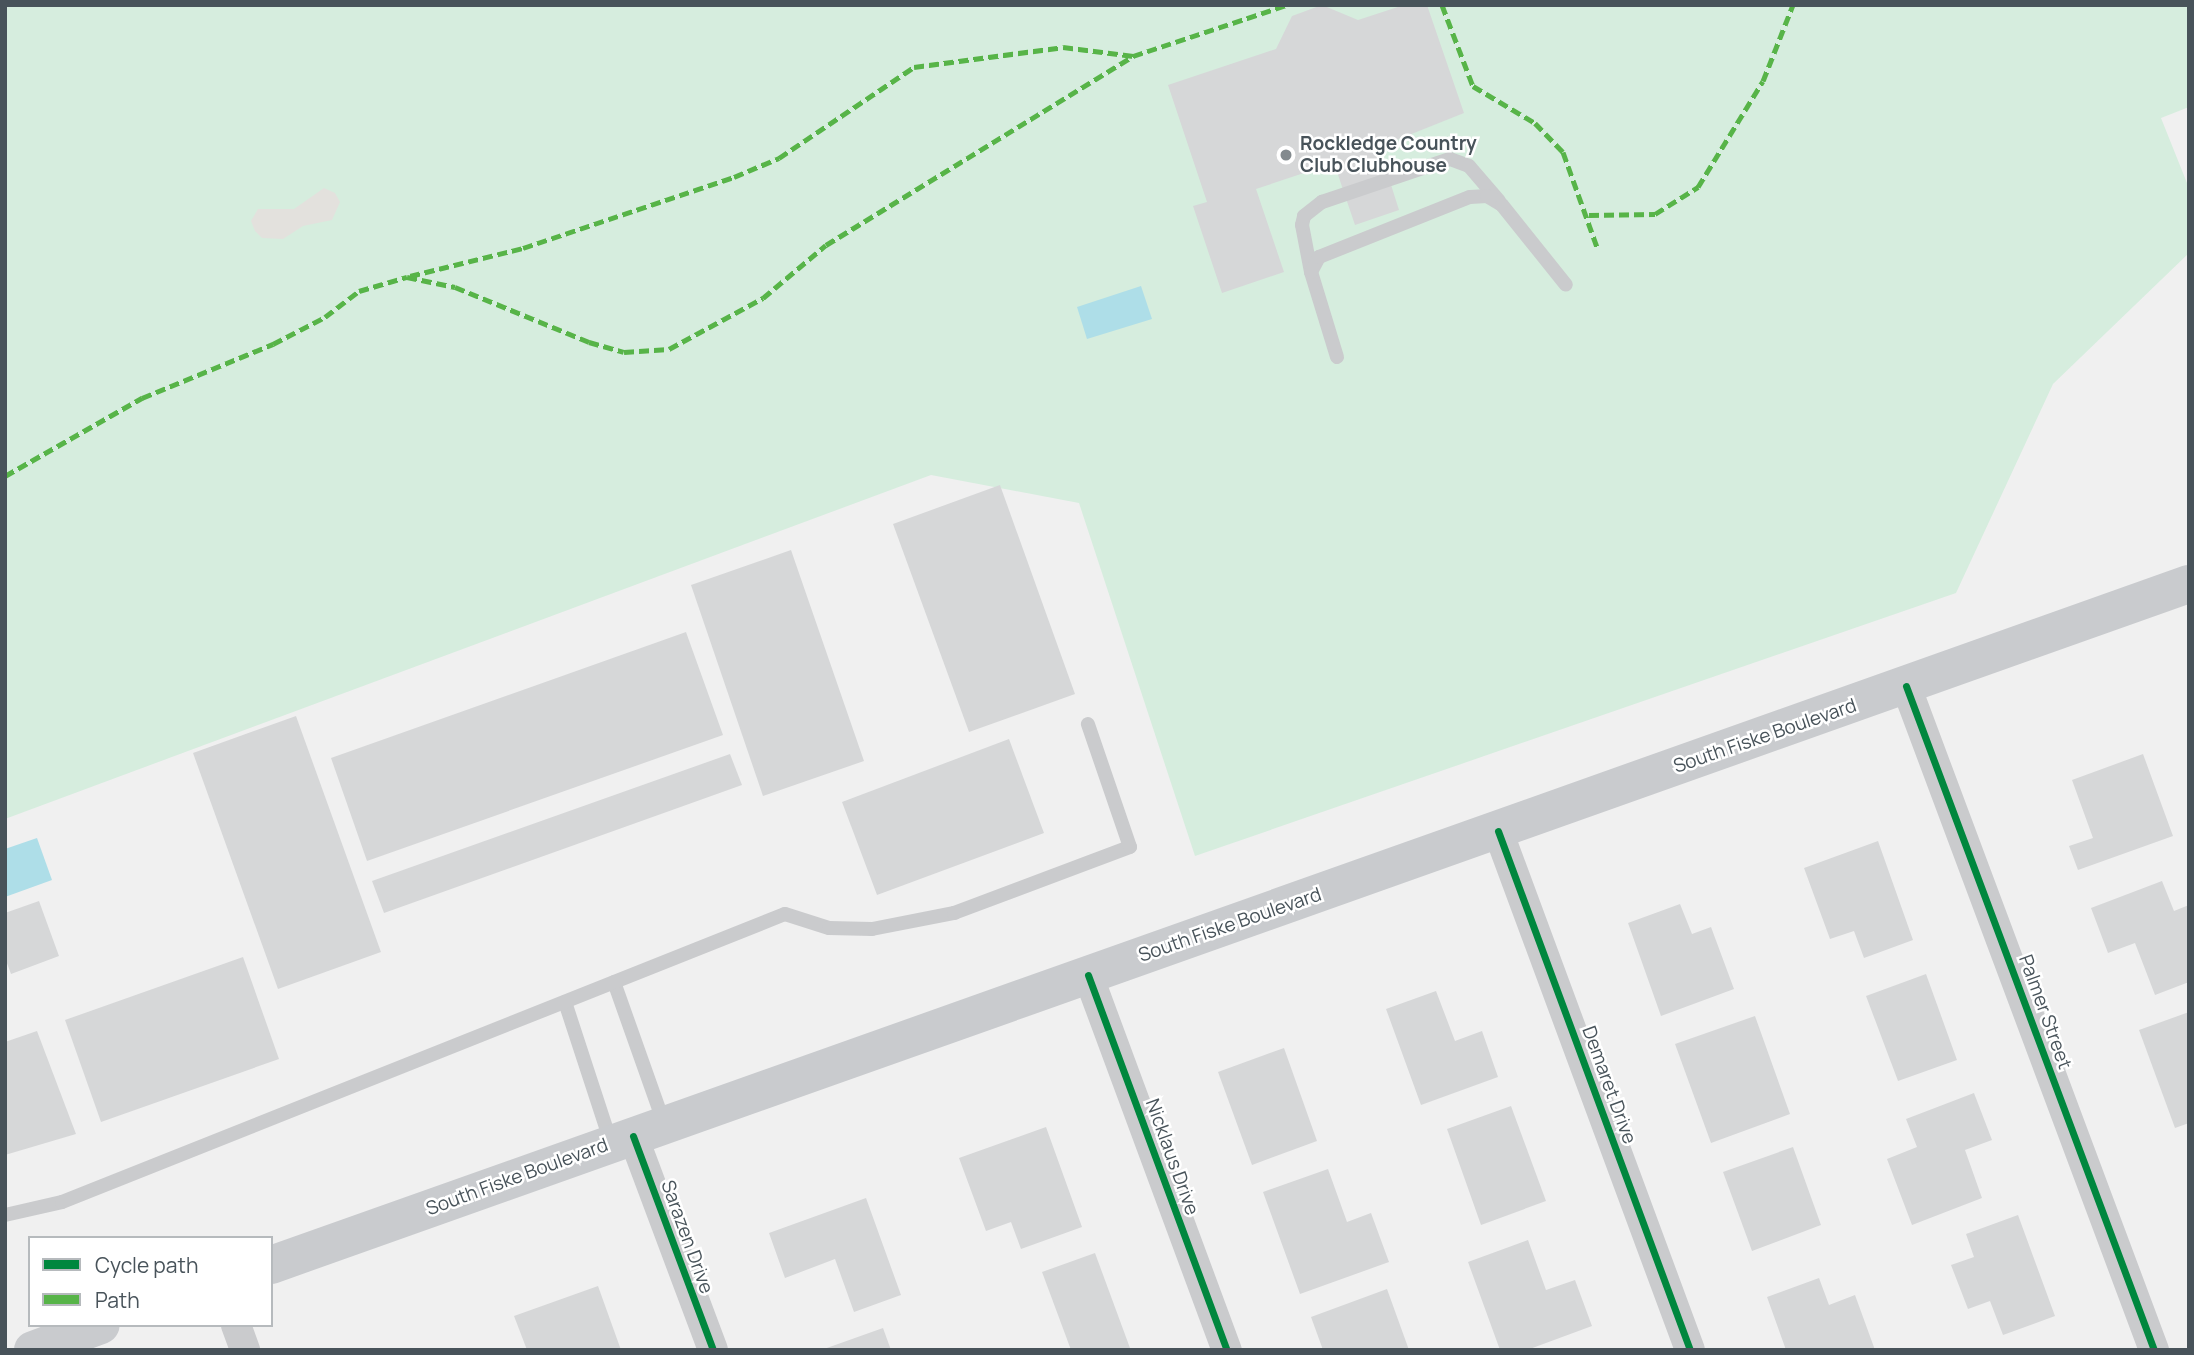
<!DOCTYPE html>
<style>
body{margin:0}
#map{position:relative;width:2194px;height:1355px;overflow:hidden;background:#f0f0f0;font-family:Manrope,sans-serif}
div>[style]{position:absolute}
.green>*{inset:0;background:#d6edde}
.sand>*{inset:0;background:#e3e1dd}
.water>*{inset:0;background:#aedee8}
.building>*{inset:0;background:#d6d7d8}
.service>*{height:14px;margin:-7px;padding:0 7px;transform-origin:7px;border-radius:7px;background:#cacbcd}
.minor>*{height:30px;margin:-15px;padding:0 15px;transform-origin:15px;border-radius:15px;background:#cacbcd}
.secondary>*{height:38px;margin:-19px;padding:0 19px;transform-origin:19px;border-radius:19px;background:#c9cbce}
.quiet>*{height:5px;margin-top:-2.5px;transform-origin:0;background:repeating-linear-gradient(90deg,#57b448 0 10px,transparent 0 15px)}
.cycleway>*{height:7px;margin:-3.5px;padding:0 3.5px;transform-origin:3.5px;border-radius:3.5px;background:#00873e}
.dots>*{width:19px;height:19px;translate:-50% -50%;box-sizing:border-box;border:4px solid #fff;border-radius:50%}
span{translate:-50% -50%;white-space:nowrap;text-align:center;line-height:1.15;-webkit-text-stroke:5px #fff;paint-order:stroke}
.poi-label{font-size:19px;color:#48535a;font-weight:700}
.left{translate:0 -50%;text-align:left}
.street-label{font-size:19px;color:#48535a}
.frame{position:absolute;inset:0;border:7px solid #48535a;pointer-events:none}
.legend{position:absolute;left:28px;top:1236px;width:245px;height:91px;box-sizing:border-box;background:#fff;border:2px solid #b6babd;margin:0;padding:9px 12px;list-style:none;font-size:21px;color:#48535a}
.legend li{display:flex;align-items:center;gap:14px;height:35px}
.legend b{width:35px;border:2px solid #b6babd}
</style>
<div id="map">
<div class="green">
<div style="clip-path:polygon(5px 5px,2189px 5px,2189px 107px,2161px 118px,2189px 188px,2189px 253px,2053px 384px,1956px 593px,1195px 856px,1079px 503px,931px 475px,5px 819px)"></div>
</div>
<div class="sand">
<div style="clip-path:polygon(324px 188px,335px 193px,340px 202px,332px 220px,303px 226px,283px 239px,262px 238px,255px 231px,251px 221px,258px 209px,294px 209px)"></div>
</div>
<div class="water">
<div style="clip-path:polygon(1141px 286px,1152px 319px,1087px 339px,1077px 307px)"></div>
<div style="clip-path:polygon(37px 838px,52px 880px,5px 897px,5px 849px)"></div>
</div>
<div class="building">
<div style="clip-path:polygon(1322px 5px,1358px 20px,1404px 5px,1427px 5px,1464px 113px,1379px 147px,1399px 210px,1355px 225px,1334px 163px,1256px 189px,1284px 272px,1222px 293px,1193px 206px,1207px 202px,1168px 85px,1276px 49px,1292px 16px)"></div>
<div style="clip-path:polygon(1000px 485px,1075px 694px,969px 732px,893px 524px)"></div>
<div style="clip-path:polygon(791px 550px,864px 761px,763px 796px,691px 585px)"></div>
<div style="clip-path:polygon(686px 632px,723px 735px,367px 861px,331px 758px)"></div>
<div style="clip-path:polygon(296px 716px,381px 952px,278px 989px,193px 753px)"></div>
<div style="clip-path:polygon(1009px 739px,1044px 833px,877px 895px,842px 802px)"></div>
<div style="clip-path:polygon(730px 754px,742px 785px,384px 913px,372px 881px)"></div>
<div style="clip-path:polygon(2143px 754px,2173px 836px,2078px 870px,2069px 846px,2093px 838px,2072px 780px)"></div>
<div style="clip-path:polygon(1878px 841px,1913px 940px,1864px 958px,1854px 931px,1830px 939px,1804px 868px)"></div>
<div style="clip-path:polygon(2162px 881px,2174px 911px,2189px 905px,2189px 982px,2155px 995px,2135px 943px,2108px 953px,2091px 908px)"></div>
<div style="clip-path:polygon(39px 901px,59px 956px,11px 974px,5px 958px,5px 913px)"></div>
<div style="clip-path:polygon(1680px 904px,1692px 934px,1711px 927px,1734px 989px,1661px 1016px,1628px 923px)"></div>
<div style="clip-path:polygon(243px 957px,279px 1059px,101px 1122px,65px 1020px)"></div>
<div style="clip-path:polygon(1926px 974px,1957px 1060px,1898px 1081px,1866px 996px)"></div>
<div style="clip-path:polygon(1436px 991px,1455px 1041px,1482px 1031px,1498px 1077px,1421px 1105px,1386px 1009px)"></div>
<div style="clip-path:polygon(2189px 1012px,2189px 1123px,2175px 1128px,2139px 1030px)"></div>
<div style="clip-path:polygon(1755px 1016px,1790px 1114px,1711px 1143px,1675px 1044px)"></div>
<div style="clip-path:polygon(37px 1031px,76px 1134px,5px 1155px,5px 1042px)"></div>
<div style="clip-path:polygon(1284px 1048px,1317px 1141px,1252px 1165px,1218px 1072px)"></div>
<div style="clip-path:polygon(1974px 1093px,1992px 1140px,1965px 1150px,1982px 1198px,1912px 1225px,1887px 1159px,1917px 1147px,1906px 1119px)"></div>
<div style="clip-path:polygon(1511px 1106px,1546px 1201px,1481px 1225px,1447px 1129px)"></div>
<div style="clip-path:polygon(1046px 1127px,1082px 1227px,1021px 1249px,1011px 1222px,986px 1231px,959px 1158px)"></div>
<div style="clip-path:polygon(1793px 1147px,1821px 1225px,1752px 1251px,1723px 1172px)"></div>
<div style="clip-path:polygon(1328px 1169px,1347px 1222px,1371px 1213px,1389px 1262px,1300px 1294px,1263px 1192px)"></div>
<div style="clip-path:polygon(866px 1198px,901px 1295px,854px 1312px,835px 1259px,785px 1278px,769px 1233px)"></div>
<div style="clip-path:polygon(2018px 1215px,2055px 1316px,2003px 1335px,1990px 1301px,1968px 1309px,1951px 1265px,1974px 1257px,1966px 1234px)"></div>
<div style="clip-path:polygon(1528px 1240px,1546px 1290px,1575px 1280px,1592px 1326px,1527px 1350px,1500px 1350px,1468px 1262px)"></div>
<div style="clip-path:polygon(1095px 1253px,1130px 1348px,1124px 1350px,1071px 1350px,1042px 1272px)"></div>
<div style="clip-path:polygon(1819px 1278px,1829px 1305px,1855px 1295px,1875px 1350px,1786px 1350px,1767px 1297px)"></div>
<div style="clip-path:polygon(598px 1286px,621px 1350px,527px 1350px,514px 1316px)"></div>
<div style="clip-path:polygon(1387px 1289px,1409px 1350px,1323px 1350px,1311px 1317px)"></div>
<div style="clip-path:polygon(883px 1328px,891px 1350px,824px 1350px,824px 1349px)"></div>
</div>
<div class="service">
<div style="left:1311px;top:272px;width:48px;rotate:-100.8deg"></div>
<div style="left:1302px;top:225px;width:9px;rotate:-77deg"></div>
<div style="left:1304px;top:216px;width:23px;rotate:-38deg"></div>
<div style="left:1322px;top:202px;width:135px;rotate:-18.6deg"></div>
<div style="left:1450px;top:159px;width:20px;rotate:20deg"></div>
<div style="left:1469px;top:166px;width:46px;rotate:49.4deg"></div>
<div style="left:1337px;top:357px;width:89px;rotate:-107deg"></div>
<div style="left:1311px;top:272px;width:17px;rotate:-62deg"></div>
<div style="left:1319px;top:257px;width:162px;rotate:-21.7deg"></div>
<div style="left:1470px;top:197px;width:17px;rotate:-3deg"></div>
<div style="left:1487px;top:196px;width:17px;rotate:31deg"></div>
<div style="left:1502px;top:205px;width:102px;rotate:51.3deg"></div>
<div style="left:614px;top:982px;width:150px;rotate:70.5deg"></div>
<div style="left:565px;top:1002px;width:148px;rotate:71.9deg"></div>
<div style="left:5px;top:1215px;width:58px;rotate:-12.8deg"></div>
<div style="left:62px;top:1202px;width:778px;rotate:-21.72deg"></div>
<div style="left:785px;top:914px;width:46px;rotate:17.7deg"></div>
<div style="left:829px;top:928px;width:43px;rotate:1.3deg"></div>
<div style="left:872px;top:929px;width:84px;rotate:-11deg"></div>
<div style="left:954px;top:913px;width:188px;rotate:-20.6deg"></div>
<div style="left:1130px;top:847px;width:130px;rotate:-108.9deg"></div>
</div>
<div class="minor">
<div style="left:1906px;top:686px;width:709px;rotate:69.52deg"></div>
<div style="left:1498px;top:831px;width:553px;rotate:69.7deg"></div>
<div style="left:1088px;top:975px;width:400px;rotate:69.7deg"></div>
<div style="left:633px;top:1136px;width:228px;rotate:69.5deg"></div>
<div style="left:236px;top:1325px;width:27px;rotate:70deg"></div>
</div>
<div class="secondary">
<div style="left:271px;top:1265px;width:2035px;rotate:-19.55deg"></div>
<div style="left:33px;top:1350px;width:72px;rotate:-20.2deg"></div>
</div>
<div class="quiet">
<div style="left:1442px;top:5px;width:87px;rotate:69.1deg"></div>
<div style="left:1473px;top:86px;width:72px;rotate:30.8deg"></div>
<div style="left:1535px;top:123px;width:40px;rotate:46deg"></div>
<div style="left:1563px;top:152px;width:101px;rotate:70.3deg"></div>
<div style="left:1589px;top:215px;width:66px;rotate:-0.9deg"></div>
<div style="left:1655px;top:214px;width:51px;rotate:-32.1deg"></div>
<div style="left:1698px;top:187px;width:124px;rotate:-58.5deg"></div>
<div style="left:1763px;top:81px;width:82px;rotate:-68.5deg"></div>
<div style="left:410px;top:276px;width:116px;rotate:-13.9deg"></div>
<div style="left:523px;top:248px;width:223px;rotate:-18.6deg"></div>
<div style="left:734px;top:177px;width:49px;rotate:-22.9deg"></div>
<div style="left:779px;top:158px;width:163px;rotate:-34deg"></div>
<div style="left:914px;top:67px;width:150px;rotate:-7.6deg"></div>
<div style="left:1063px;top:47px;width:71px;rotate:7.3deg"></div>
<div style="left:5px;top:476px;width:158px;rotate:-29.7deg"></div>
<div style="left:142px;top:398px;width:142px;rotate:-22.4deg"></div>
<div style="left:273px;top:344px;width:59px;rotate:-27.4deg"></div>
<div style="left:325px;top:317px;width:43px;rotate:-37.4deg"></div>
<div style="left:359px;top:291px;width:50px;rotate:-16.3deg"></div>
<div style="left:407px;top:277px;width:49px;rotate:11.8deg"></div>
<div style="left:455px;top:287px;width:145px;rotate:22.3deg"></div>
<div style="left:589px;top:342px;width:36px;rotate:16deg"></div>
<div style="left:624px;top:352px;width:45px;rotate:-3.8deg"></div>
<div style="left:669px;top:349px;width:107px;rotate:-28.5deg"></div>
<div style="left:763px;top:298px;width:82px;rotate:-40.1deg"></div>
<div style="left:826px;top:245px;width:361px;rotate:-31.6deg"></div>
<div style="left:1133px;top:56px;width:161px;rotate:-18.4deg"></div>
</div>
<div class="cycleway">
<div style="left:1906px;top:686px;width:709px;rotate:69.52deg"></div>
<div style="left:1498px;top:831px;width:553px;rotate:69.7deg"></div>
<div style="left:1088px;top:975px;width:400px;rotate:69.7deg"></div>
<div style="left:633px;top:1136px;width:228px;rotate:69.5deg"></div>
</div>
<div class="dots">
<div style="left:1286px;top:155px;background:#838a8e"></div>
</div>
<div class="poi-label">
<span class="left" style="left:1300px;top:155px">Rockledge Country<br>Club Clubhouse</span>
</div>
<div class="street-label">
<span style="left:1765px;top:736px;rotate:-19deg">South Fiske Boulevard</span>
<span style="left:1230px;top:925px;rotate:-19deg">South Fiske Boulevard</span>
<span style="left:2045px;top:1012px;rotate:70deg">Palmer Street</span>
<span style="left:1609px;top:1085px;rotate:70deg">Demaret Drive</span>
<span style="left:1172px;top:1157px;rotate:70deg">Nicklaus Drive</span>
<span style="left:517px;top:1177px;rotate:-20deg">South Fiske Boulevard</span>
<span style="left:687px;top:1237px;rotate:70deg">Sarazen Drive</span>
</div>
<div class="frame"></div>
<ul class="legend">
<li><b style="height:9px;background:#00873e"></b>Cycle path</li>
<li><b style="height:9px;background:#57b448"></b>Path</li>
</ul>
</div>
